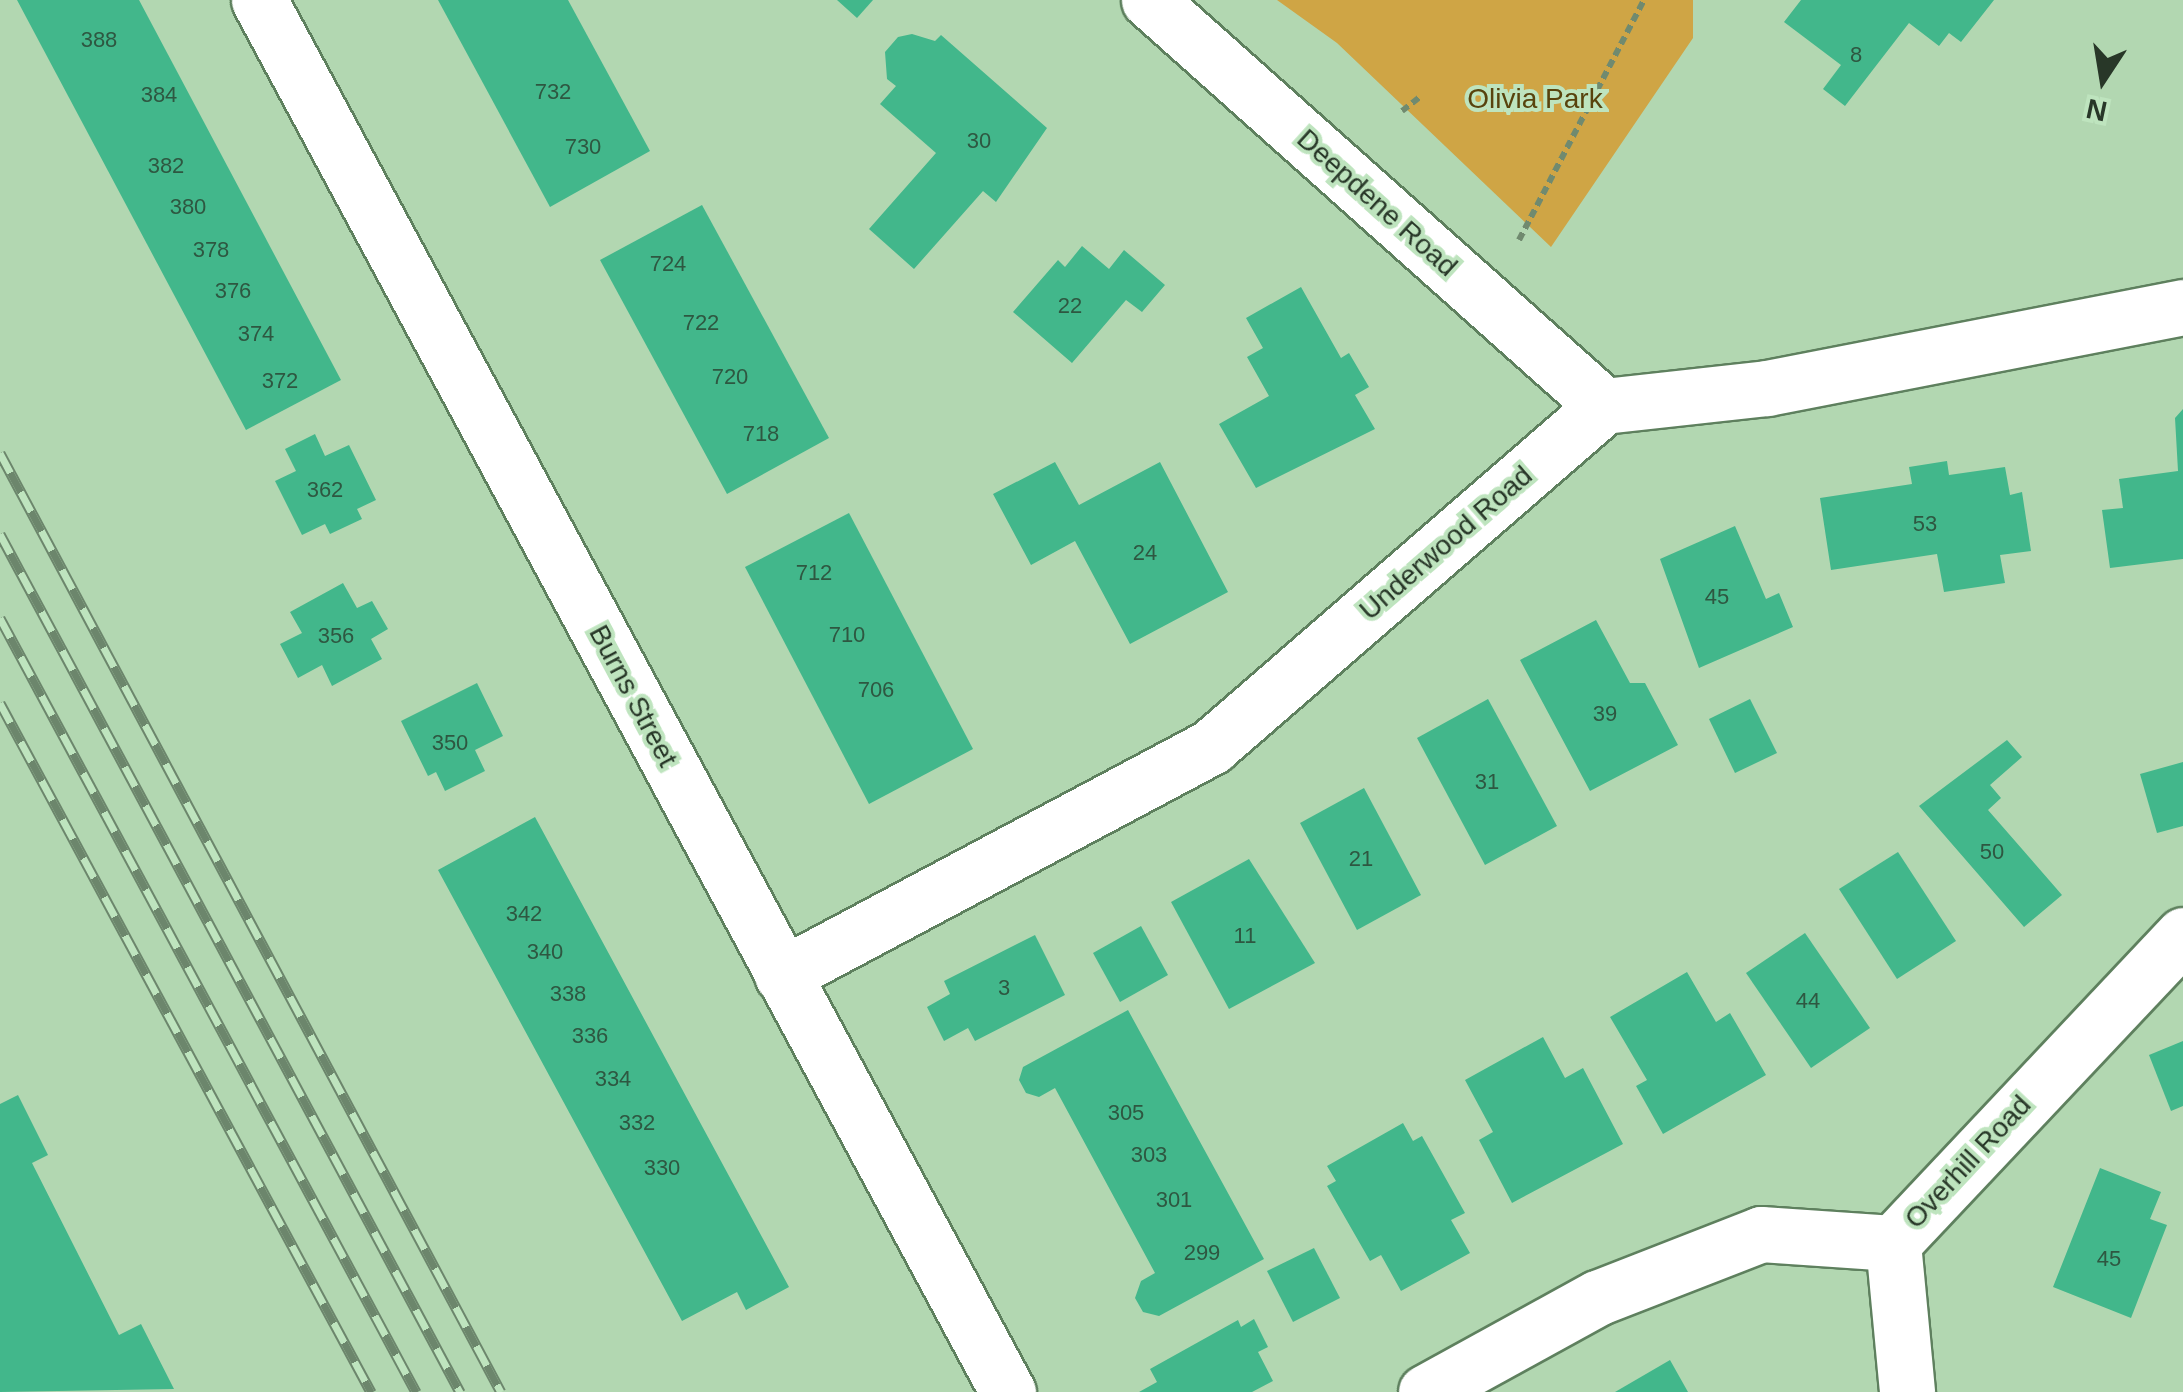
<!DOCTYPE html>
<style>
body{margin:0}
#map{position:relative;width:2183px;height:1392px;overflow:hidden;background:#b2d7b1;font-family:Arial,sans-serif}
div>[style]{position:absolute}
.green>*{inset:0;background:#cfa545}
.building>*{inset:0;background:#42b78b}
.path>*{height:6px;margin-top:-3px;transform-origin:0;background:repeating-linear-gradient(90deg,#708a6f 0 8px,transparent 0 13px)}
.roads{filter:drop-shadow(2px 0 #5e805e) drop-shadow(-2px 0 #5e805e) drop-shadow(0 2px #5e805e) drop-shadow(0 -2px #5e805e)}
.minor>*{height:55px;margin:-27.5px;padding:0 27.5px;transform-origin:27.5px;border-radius:27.5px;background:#fff}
.rail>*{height:11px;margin-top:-5.5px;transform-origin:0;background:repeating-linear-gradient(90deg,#bee4be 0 22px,#6c866c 0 44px);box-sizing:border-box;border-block:2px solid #6c866c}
span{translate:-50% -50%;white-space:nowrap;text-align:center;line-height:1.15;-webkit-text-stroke:8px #bee4be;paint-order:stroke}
.number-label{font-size:22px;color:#2e5741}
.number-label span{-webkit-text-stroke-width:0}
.park-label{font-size:28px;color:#58430d}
.street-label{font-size:28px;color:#283728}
.north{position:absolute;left:2053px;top:30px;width:100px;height:100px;-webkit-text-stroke:8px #bee4be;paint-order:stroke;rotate:192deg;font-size:28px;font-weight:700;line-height:40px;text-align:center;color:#283728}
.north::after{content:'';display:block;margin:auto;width:35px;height:45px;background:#283728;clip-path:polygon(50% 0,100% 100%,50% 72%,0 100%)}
</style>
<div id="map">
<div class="green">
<div style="clip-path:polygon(1277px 0,1693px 0,1693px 38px,1551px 247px,1337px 43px)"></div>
</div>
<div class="building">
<div style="clip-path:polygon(17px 0,139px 0,341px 380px,246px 430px)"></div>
<div style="clip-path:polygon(438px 0,568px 0,650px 151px,550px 207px)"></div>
<div style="clip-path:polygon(837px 0,873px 0,857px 18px)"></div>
<div style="clip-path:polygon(1801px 0,1994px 0,1961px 42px,1949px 33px,1939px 46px,1909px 23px,1845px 106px,1823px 89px,1841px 65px,1784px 22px)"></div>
<div style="clip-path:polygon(912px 34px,935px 41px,941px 35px,1047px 128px,996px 202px,983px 191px,914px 269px,869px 229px,936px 153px,880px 104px,896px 86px,887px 79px,885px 52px,898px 37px)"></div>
<div style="clip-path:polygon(702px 205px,829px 438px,727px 494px,600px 260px)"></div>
<div style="clip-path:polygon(1082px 246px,1109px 269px,1124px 250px,1165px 285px,1142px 312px,1126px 300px,1072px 363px,1013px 312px,1058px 260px,1065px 267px)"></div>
<div style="clip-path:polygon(1301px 287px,1341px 358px,1349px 353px,1369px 387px,1355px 395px,1375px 429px,1256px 488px,1219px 424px,1269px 396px,1247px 357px,1263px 348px,1246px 318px)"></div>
<div style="clip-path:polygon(2183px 409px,2183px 559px,2110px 568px,2102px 510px,2123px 508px,2119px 479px,2178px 471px,2175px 418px)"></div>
<div style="clip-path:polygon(315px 434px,325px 456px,349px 445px,376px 500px,357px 509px,362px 519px,330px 534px,325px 524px,302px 535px,275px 481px,296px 471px,285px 449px)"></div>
<div style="clip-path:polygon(1947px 461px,1949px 475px,2005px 467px,2010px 495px,2022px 492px,2031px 551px,2000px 555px,2005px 583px,1944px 592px,1937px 554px,1831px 570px,1820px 498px,1912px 484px,1909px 467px)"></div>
<div style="clip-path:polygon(1055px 462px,1079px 505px,1160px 462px,1228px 592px,1130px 644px,1075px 541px,1031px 565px,993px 494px)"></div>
<div style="clip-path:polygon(849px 513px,973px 749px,869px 804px,745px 567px)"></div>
<div style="clip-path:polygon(1735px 526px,1766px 599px,1779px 593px,1793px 627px,1699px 668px,1660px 559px)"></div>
<div style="clip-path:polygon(343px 583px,357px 608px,372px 601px,388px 629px,371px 639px,382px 659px,332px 686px,322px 665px,298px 678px,280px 644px,302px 633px,290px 612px)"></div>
<div style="clip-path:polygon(1596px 620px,1630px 683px,1645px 683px,1678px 745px,1590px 791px,1520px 660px)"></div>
<div style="clip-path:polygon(477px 683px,503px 736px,475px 750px,485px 771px,445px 791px,436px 772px,428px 776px,401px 721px)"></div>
<div style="clip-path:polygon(1488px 699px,1557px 826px,1485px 865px,1417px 738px)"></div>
<div style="clip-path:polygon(1750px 699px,1777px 753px,1735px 773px,1709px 719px)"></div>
<div style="clip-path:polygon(2007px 740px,2022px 757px,1990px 785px,2001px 798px,1988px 810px,2062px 895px,2024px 927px,1919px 806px)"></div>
<div style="clip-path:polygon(2183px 762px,2183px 826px,2157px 833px,2140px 774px)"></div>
<div style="clip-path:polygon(1364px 788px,1421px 895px,1357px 930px,1300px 823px)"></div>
<div style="clip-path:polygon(535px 817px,789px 1287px,746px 1310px,737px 1292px,682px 1321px,438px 870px)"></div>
<div style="clip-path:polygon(1898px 852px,1956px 941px,1897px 979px,1839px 889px)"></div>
<div style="clip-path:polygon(1249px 859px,1315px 963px,1229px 1009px,1171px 902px)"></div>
<div style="clip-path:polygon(1141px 926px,1168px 975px,1120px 1002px,1093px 953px)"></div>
<div style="clip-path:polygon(1805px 933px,1870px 1028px,1811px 1068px,1746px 973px)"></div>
<div style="clip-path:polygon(1035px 935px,1065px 995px,975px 1041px,968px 1028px,944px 1041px,927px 1007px,950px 994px,944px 981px)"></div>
<div style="clip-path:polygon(1687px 972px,1716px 1022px,1730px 1013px,1766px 1075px,1663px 1134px,1636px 1086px,1647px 1080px,1610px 1017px)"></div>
<div style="clip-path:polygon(1128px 1010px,1264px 1259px,1159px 1316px,1143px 1312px,1135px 1298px,1141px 1281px,1155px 1273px,1055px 1088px,1039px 1097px,1026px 1093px,1019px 1080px,1023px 1067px)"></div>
<div style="clip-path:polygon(1543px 1037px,1565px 1078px,1583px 1068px,1623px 1144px,1512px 1203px,1479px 1140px,1493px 1132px,1465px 1080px)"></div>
<div style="clip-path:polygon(2183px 1041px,2183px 1106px,2171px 1111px,2149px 1055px)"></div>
<div style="clip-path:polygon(18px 1095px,48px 1155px,32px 1163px,119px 1335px,141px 1324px,174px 1389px,0 1392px,0 1104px)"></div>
<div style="clip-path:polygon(1403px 1123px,1413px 1141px,1422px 1136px,1465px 1213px,1451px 1220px,1470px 1253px,1401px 1291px,1381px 1255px,1370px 1261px,1327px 1186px,1336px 1181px,1327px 1166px)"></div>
<div style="clip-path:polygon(2100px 1168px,2161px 1192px,2150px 1219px,2167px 1225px,2131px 1318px,2053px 1287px)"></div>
<div style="clip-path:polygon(1314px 1248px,1340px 1298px,1293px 1322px,1267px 1271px)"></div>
<div style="clip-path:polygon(1254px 1319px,1268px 1347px,1258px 1352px,1273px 1381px,1252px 1392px,1139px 1392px,1157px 1382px,1150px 1369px,1238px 1320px,1241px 1327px)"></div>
<div style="clip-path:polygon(1670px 1360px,1688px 1392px,1615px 1392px)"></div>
</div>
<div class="path">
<div style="left:1402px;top:111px;width:24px;rotate:-38deg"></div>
<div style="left:1519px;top:240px;width:271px;rotate:-62.5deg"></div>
</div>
<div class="roads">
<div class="minor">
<div style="left:259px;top:0;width:1581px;rotate:61.72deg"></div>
<div style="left:1149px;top:0;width:610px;rotate:41.74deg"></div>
<div style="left:782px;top:975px;width:487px;rotate:-28deg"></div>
<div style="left:1212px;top:746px;width:519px;rotate:-40.94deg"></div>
<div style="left:1604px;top:406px;width:164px;rotate:-6.3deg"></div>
<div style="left:1767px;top:388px;width:424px;rotate:-11deg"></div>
<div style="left:1893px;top:1243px;width:150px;rotate:84.6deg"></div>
<div style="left:1426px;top:1392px;width:195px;rotate:-28.8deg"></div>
<div style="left:1597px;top:1298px;width:176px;rotate:-21.3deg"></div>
<div style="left:1761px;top:1234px;width:132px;rotate:3.9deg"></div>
<div style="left:1893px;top:1243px;width:423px;rotate:-46.7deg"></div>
</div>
</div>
<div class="rail">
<div style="left:0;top:453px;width:1064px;rotate:61.92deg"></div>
<div style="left:0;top:534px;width:974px;rotate:61.8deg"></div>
<div style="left:0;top:618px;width:879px;rotate:61.74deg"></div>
<div style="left:0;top:703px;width:783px;rotate:61.7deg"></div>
</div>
<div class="number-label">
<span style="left:99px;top:40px">388</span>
<span style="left:1856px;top:55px">8</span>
<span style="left:553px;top:92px">732</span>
<span style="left:159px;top:95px">384</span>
<span style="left:979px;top:141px">30</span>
<span style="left:583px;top:147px">730</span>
<span style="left:166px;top:166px">382</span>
<span style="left:188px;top:207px">380</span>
<span style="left:211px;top:250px">378</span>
<span style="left:668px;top:264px">724</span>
<span style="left:233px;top:291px">376</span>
<span style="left:1070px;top:306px">22</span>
<span style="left:701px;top:323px">722</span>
<span style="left:256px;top:334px">374</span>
<span style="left:730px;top:377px">720</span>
<span style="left:280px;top:381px">372</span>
<span style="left:761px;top:434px">718</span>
<span style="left:325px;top:490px">362</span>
<span style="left:1925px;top:524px">53</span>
<span style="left:1145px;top:553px">24</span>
<span style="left:814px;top:573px">712</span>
<span style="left:1717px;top:597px">45</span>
<span style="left:847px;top:635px">710</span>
<span style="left:336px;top:636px">356</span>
<span style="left:876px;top:690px">706</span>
<span style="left:1605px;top:714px">39</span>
<span style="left:450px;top:743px">350</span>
<span style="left:1487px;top:782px">31</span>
<span style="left:1992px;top:852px">50</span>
<span style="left:1361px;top:859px">21</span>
<span style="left:524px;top:914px">342</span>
<span style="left:1245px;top:936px">11</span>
<span style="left:545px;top:952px">340</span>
<span style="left:1004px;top:988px">3</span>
<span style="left:568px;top:994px">338</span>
<span style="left:1808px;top:1001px">44</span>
<span style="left:590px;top:1036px">336</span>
<span style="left:613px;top:1079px">334</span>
<span style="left:1126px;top:1113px">305</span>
<span style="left:637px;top:1123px">332</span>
<span style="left:1149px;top:1155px">303</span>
<span style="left:662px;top:1168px">330</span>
<span style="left:1174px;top:1200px">301</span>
<span style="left:1202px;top:1253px">299</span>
<span style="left:2109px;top:1259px">45</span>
</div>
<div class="park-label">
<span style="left:1535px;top:99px">Olivia Park</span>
</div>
<div class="street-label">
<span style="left:1377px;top:203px;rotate:42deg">Deepdene Road</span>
<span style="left:1446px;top:543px;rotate:-41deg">Underwood Road</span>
<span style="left:633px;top:696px;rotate:62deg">Burns Street</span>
<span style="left:1968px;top:1162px;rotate:-47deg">Overhill Road</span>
</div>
<div class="north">N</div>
</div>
